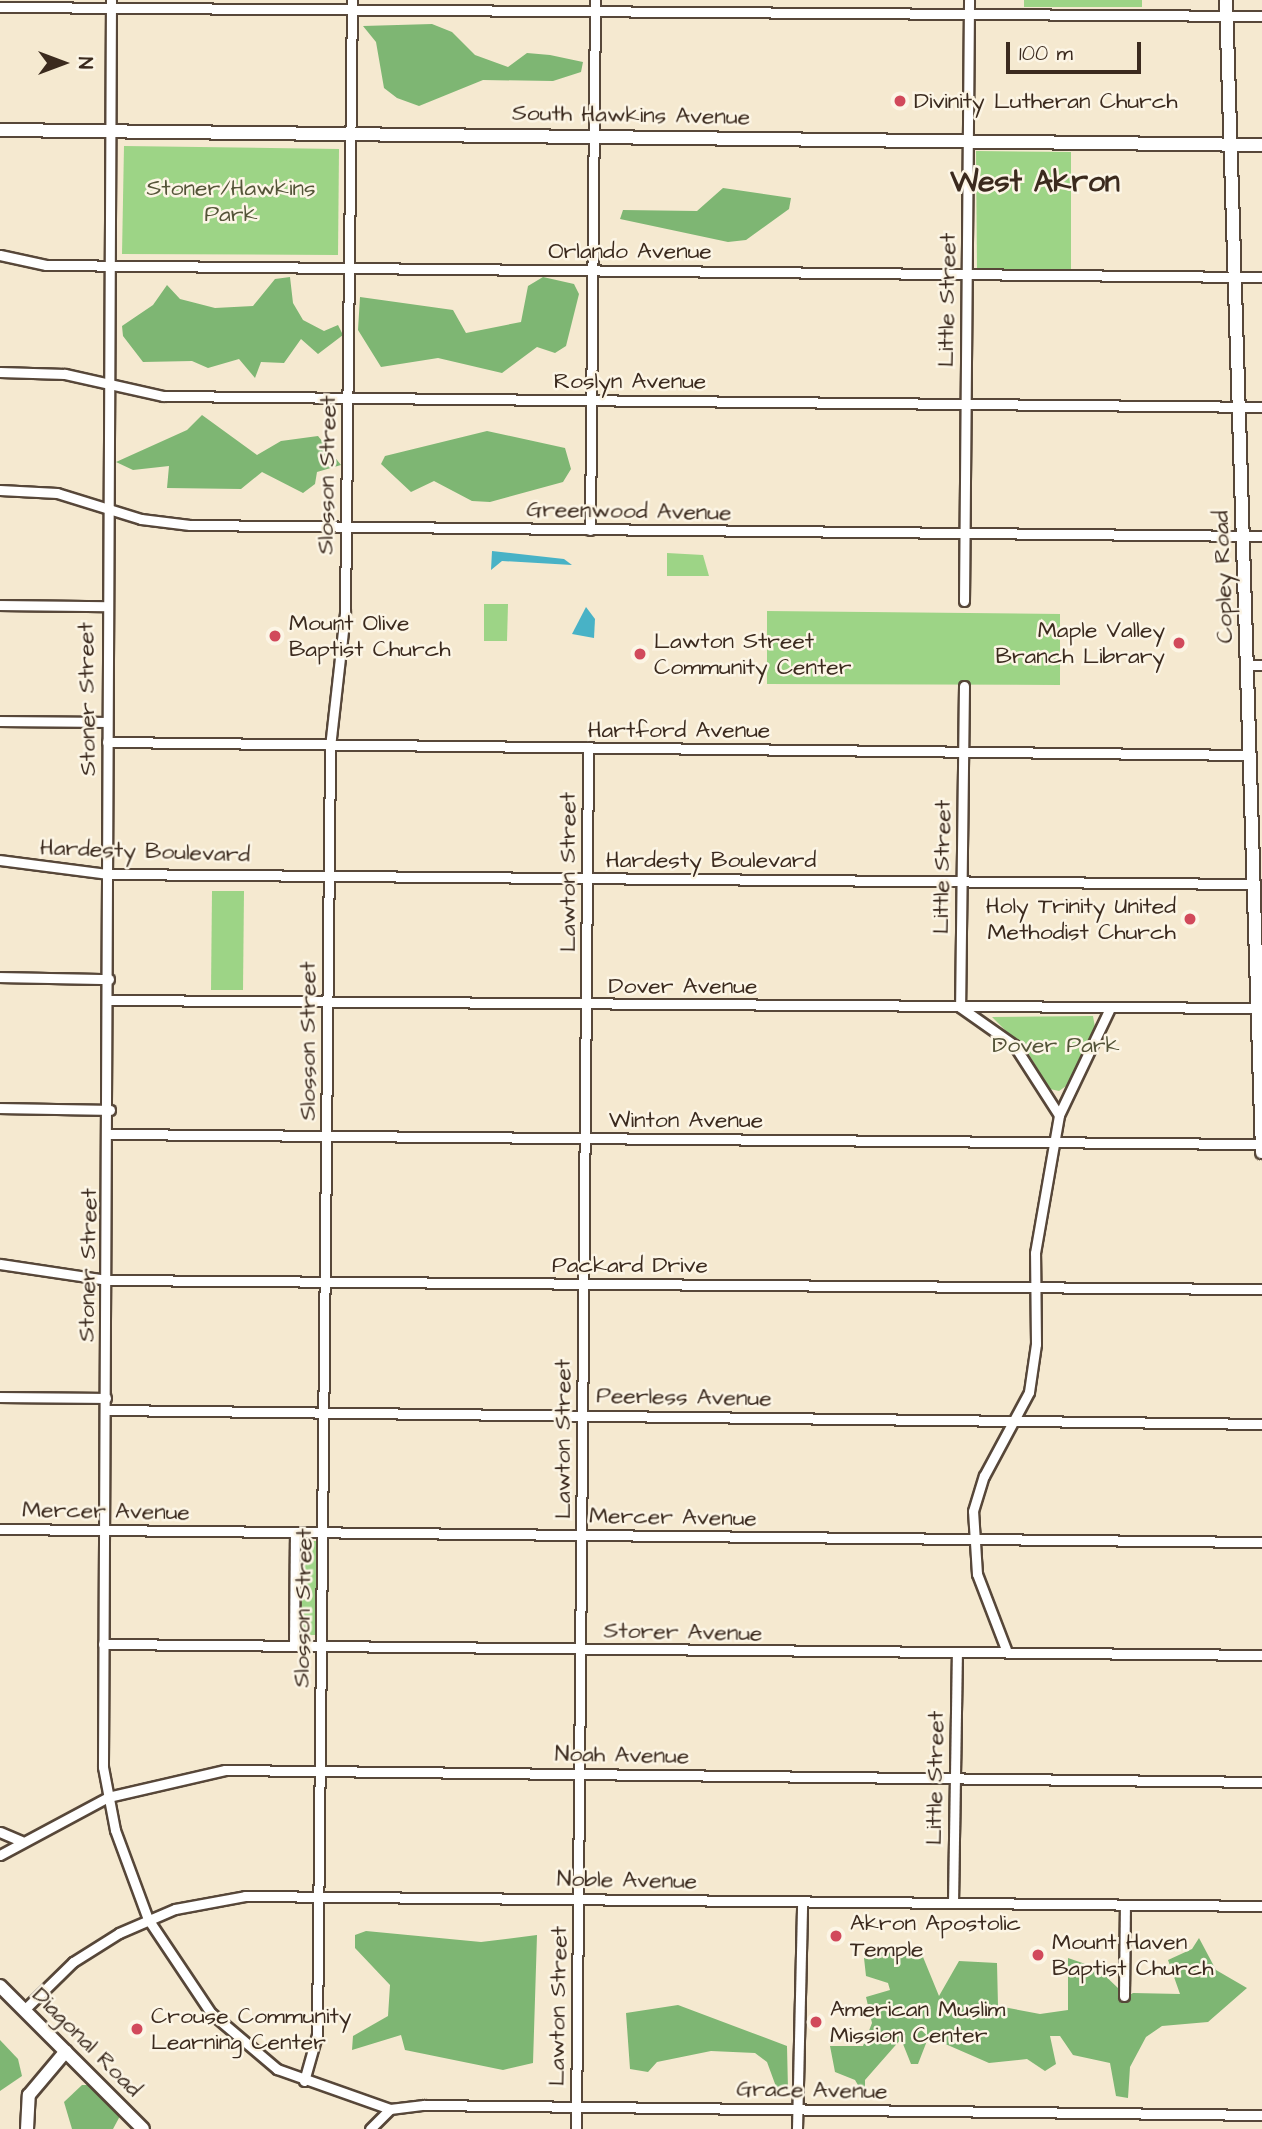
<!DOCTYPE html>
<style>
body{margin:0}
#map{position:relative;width:1262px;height:2129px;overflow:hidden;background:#f5e9d0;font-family:"Architects Daughter",sans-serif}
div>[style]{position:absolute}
.green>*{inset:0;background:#9dd486}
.forest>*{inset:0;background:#7eb673}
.water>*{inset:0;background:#48b2c6}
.roads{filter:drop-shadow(2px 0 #574739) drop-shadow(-2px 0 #574739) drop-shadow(0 2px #574739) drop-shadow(0 -2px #574739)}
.street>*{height:9px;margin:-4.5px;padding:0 4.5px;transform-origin:4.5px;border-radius:4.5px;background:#fff}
.secondary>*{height:12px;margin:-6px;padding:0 6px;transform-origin:6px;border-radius:6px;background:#fff}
.dots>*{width:19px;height:19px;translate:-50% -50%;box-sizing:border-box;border:4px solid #fcf5e5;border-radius:50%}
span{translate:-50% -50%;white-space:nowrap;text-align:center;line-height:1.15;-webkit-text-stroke:5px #fcf5e5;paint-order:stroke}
.poi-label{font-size:23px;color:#3b2a1e}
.left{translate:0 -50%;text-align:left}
.right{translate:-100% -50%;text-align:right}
.street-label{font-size:23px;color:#3b2a1e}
.park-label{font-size:23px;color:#545438}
.district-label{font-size:30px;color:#3b2a1e;font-weight:700}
.north{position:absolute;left:28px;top:28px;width:70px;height:70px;-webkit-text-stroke:5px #fcf5e5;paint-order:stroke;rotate:90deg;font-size:19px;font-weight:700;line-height:28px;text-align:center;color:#3b2a1e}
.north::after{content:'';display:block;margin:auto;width:24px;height:32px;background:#3b2a1e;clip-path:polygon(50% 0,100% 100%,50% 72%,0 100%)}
.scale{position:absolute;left:1006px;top:42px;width:135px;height:32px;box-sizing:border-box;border:4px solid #3b2a1e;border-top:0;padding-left:9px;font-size:21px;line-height:24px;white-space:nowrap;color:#3b2a1e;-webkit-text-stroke:5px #fcf5e5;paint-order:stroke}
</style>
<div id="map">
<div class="green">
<div style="clip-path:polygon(1024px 0,1142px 0,1142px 7px,1024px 7px)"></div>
<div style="clip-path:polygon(124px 146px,339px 149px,338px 255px,122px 254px)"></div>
<div style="clip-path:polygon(976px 151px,1071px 152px,1071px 269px,977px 269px)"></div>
<div style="clip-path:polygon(667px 553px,703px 555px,709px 576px,667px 576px)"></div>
<div style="clip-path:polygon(484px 604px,508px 604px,507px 641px,484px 641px)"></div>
<div style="clip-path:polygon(767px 611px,1060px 614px,1060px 685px,767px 684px)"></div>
<div style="clip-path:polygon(212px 891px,244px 891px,243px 990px,211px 990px)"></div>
<div style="clip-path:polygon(1093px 1016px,1095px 1027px,1069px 1084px,1059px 1091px,1050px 1089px,1028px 1053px,992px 1017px)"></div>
<div style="clip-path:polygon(302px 1541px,317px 1541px,317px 1635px,300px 1635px)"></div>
</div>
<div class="forest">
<div style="clip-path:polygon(432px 24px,452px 32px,475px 55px,508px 67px,527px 53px,550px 55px,583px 62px,581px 72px,553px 81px,483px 80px,419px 106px,397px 98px,384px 88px,376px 42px,363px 26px)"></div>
<div style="clip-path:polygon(723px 188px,791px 198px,789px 209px,746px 240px,728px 242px,620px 219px,623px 210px,697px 211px)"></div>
<div style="clip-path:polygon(290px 277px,293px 303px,303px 320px,324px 331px,338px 325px,343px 335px,318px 354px,301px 339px,284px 363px,261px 362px,255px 378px,239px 359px,208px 368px,192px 361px,143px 362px,123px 336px,122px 326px,153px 305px,167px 285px,180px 299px,215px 308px,253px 306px,275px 279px)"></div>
<div style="clip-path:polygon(543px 277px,574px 284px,579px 294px,566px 346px,555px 353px,537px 347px,502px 373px,438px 358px,381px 367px,358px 330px,360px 297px,453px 310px,466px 333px,521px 322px,528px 286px)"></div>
<div style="clip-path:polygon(202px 415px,257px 455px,281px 441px,318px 436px,341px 465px,317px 472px,315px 484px,303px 493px,262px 472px,241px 489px,167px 488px,169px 466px,133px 470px,116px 462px,187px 430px)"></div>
<div style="clip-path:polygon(487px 431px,565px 448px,571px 469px,563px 482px,490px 502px,472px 501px,434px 481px,411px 492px,381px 464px,385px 456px)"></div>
<div style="clip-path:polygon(366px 1931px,481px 1942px,537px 1935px,533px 2063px,503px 2070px,405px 2050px,401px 2035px,352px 2050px,353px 2036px,388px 2016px,390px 1985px,355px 1948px,355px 1935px)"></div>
<div style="clip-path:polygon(1199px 1938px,1216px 1970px,1247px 1988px,1208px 2022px,1162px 2026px,1146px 2037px,1130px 2067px,1128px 2098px,1116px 2096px,1110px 2063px,1073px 2055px,1060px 2036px,1050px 2036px,1056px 2064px,1045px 2071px,1027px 2059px,989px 2063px,943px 2043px,943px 2031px,930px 2033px,918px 2064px,911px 2064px,901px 2039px,865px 2080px,865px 2097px,855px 2080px,835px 2072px,830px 2046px,863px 2046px,872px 2023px,866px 1997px,890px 1990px,888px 1983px,866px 1976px,864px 1958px,872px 1950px,923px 1957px,939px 1996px,959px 1961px,997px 1963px,998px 2006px,1040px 2014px,1068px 2010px,1068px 1958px,1097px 1968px,1119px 1989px,1120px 2000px,1133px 1993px,1180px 1994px,1168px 1960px,1192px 1949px)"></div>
<div style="clip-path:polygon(678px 2005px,787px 2046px,788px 2090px,778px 2092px,767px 2062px,755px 2053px,711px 2051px,657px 2062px,648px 2072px,630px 2069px,626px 2013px)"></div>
<div style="clip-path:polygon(0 2040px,18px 2059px,22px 2076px,0 2091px)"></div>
<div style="clip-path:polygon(82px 2085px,92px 2085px,120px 2116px,113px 2129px,72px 2129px,64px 2102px)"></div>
</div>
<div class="water">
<div style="clip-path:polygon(492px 551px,564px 559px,572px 565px,502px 561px,491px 570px)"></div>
<div style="clip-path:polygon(586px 607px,595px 619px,594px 638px,572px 634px)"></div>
</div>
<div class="roads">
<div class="street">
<div style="left:111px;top:0;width:1767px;rotate:90.26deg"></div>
<div style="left:103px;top:1767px;width:64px;rotate:79.2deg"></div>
<div style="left:115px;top:1830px;width:95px;rotate:69.7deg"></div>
<div style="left:148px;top:1919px;width:113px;rotate:56.2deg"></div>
<div style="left:211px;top:2013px;width:87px;rotate:40.3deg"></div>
<div style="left:277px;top:2069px;width:120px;rotate:19.5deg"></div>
<div style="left:0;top:7px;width:1262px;rotate:0.41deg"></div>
<div style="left:0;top:255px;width:47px;rotate:12.3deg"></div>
<div style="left:46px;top:265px;width:1216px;rotate:0.57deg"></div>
<div style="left:0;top:372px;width:65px;rotate:1.8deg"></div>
<div style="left:65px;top:374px;width:100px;rotate:12.7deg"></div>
<div style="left:163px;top:396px;width:1099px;rotate:0.57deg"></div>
<div style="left:0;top:490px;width:57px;rotate:3deg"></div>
<div style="left:57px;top:493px;width:88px;rotate:17.2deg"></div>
<div style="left:141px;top:519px;width:49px;rotate:7deg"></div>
<div style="left:190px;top:525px;width:1072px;rotate:0.59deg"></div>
<div style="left:590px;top:530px;width:530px;rotate:-89.46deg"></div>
<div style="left:964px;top:601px;width:601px;rotate:-89.52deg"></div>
<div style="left:0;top:605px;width:104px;rotate:0.6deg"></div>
<div style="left:1247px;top:665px;width:15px"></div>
<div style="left:964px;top:686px;width:321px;rotate:90.7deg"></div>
<div style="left:960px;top:1007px;width:66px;rotate:35.1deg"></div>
<div style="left:1014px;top:1045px;width:83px;rotate:57.3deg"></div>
<div style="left:0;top:721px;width:106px;rotate:0.5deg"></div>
<div style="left:107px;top:742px;width:1143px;rotate:0.65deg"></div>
<div style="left:0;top:860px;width:109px;rotate:7.4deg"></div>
<div style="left:108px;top:874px;width:1146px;rotate:0.5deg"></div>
<div style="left:0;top:977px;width:109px;rotate:1.1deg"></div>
<div style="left:110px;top:1000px;width:1147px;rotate:0.4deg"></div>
<div style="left:0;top:1108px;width:110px;rotate:1deg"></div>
<div style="left:109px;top:1134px;width:1153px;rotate:0.5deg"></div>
<div style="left:0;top:1264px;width:108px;rotate:8.5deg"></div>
<div style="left:107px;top:1280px;width:1155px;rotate:0.45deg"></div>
<div style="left:0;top:1397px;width:106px;rotate:0.5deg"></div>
<div style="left:106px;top:1410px;width:1156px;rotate:0.69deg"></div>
<div style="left:0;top:1529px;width:1262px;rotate:0.59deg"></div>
<div style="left:103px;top:1644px;width:1159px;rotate:0.54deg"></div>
<div style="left:294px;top:1646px;width:113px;rotate:-89.5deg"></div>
<div style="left:1007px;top:1652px;width:84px;rotate:-111deg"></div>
<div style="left:977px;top:1574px;width:63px;rotate:-93.6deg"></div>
<div style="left:973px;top:1511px;width:37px;rotate:-73deg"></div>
<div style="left:984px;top:1476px;width:95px;rotate:-61.8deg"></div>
<div style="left:1029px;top:1392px;width:49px;rotate:-81.7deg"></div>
<div style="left:1036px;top:1344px;width:91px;rotate:-90.6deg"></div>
<div style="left:1035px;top:1253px;width:140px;rotate:-80.1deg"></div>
<div style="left:1059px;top:1115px;width:119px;rotate:-64.5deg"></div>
<div style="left:0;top:1832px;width:23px;rotate:23deg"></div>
<div style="left:0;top:1855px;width:123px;rotate:-28.2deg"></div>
<div style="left:108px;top:1797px;width:120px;rotate:-13deg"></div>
<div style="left:225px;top:1770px;width:1037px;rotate:0.66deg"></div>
<div style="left:953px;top:1903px;width:248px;rotate:-89.1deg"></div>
<div style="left:1124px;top:1996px;width:89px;rotate:-89.4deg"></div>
<div style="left:25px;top:2009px;width:67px;rotate:-44.4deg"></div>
<div style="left:73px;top:1962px;width:54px;rotate:-32.2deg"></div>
<div style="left:119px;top:1933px;width:61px;rotate:-23.2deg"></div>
<div style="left:175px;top:1909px;width:71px;rotate:-10.5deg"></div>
<div style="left:245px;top:1896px;width:1017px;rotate:0.56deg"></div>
<div style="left:304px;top:2081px;width:48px;rotate:-74.2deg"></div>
<div style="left:317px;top:2035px;width:1288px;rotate:-89.42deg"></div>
<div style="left:330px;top:747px;width:135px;rotate:-83.6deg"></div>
<div style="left:345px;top:613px;width:613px;rotate:-89.35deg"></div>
<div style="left:370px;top:2129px;width:28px;rotate:-45deg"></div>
<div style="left:390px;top:2109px;width:34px;rotate:-7deg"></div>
<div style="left:424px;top:2105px;width:838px;rotate:0.68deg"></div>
<div style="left:576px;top:2129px;width:1380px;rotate:-89.5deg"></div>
<div style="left:797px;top:2129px;width:227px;rotate:-88.7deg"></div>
</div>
<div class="secondary">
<div style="left:1226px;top:0;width:1153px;rotate:88.21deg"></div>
<div style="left:0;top:130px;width:1262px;rotate:0.68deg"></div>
<div style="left:0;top:1986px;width:202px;rotate:45deg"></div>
<div style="left:27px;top:2129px;width:34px;rotate:-87deg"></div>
<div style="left:29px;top:2095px;width:57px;rotate:-49.9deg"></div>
</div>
</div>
<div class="dots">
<div style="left:900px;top:101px;background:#d1495b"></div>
<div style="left:275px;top:636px;background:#d1495b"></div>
<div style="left:1179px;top:643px;background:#d1495b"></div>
<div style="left:640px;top:654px;background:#d1495b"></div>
<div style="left:1190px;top:919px;background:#d1495b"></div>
<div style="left:836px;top:1936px;background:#d1495b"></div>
<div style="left:1038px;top:1955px;background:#d1495b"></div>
<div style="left:816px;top:2022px;background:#d1495b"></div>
<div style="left:137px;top:2029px;background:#d1495b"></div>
</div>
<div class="poi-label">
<span class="left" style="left:914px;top:101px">Divinity Lutheran Church</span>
<span class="left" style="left:289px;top:636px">Mount Olive<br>Baptist Church</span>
<span class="right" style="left:1165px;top:643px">Maple Valley<br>Branch Library</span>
<span class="left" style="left:654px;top:654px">Lawton Street<br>Community Center</span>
<span class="right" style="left:1176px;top:919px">Holy Trinity United<br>Methodist Church</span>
<span class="left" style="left:850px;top:1936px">Akron Apostolic<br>Temple</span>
<span class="left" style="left:1052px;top:1955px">Mount Haven<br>Baptist Church</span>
<span class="left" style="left:830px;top:2022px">American Muslim<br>Mission Center</span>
<span class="left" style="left:151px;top:2029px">Crouse Community<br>Learning Center</span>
</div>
<div class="street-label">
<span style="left:631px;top:115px;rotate:1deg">South Hawkins Avenue</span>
<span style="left:630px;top:251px">Orlando Avenue</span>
<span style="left:947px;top:300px;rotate:-89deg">Little Street</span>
<span style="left:630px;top:381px">Roslyn Avenue</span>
<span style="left:327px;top:475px;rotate:-89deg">Slosson Street</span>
<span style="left:629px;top:511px;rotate:1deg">Greenwood Avenue</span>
<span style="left:1223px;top:577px;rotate:-92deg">Copley Road</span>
<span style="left:87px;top:699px;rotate:-91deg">Stoner Street</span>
<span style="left:679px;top:730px">Hartford Avenue</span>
<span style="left:145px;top:851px;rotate:2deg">Hardesty Boulevard</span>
<span style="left:711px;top:860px">Hardesty Boulevard</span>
<span style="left:942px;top:867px;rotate:-89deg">Little Street</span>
<span style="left:568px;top:872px;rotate:-90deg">Lawton Street</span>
<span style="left:683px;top:986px">Dover Avenue</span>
<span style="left:308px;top:1041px;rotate:-90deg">Slosson Street</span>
<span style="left:686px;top:1120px">Winton Avenue</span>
<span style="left:88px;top:1265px;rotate:-89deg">Stoner Street</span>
<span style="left:630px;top:1265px">Packard Drive</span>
<span style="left:684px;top:1397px;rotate:1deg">Peerless Avenue</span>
<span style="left:563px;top:1439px;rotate:-90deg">Lawton Street</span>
<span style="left:106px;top:1511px;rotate:1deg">Mercer Avenue</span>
<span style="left:673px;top:1517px;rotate:1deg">Mercer Avenue</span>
<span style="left:303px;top:1608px;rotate:-89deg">Slosson Street</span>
<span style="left:683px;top:1632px;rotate:1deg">Storer Avenue</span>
<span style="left:622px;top:1755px;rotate:1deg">Noah Avenue</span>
<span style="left:935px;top:1778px;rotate:-89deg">Little Street</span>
<span style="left:627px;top:1880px;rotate:1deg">Noble Avenue</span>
<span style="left:558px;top:2006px;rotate:-89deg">Lawton Street</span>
<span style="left:87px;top:2042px;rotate:45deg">Diagonal Road</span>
<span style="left:812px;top:2090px;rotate:1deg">Grace Avenue</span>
</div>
<div class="park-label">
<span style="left:231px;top:201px">Stoner/Hawkins<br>Park</span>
<span style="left:1056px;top:1045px">Dover Park</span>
</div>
<div class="district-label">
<span style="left:1035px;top:182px">West Akron</span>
</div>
<div class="north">N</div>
<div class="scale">100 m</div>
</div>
